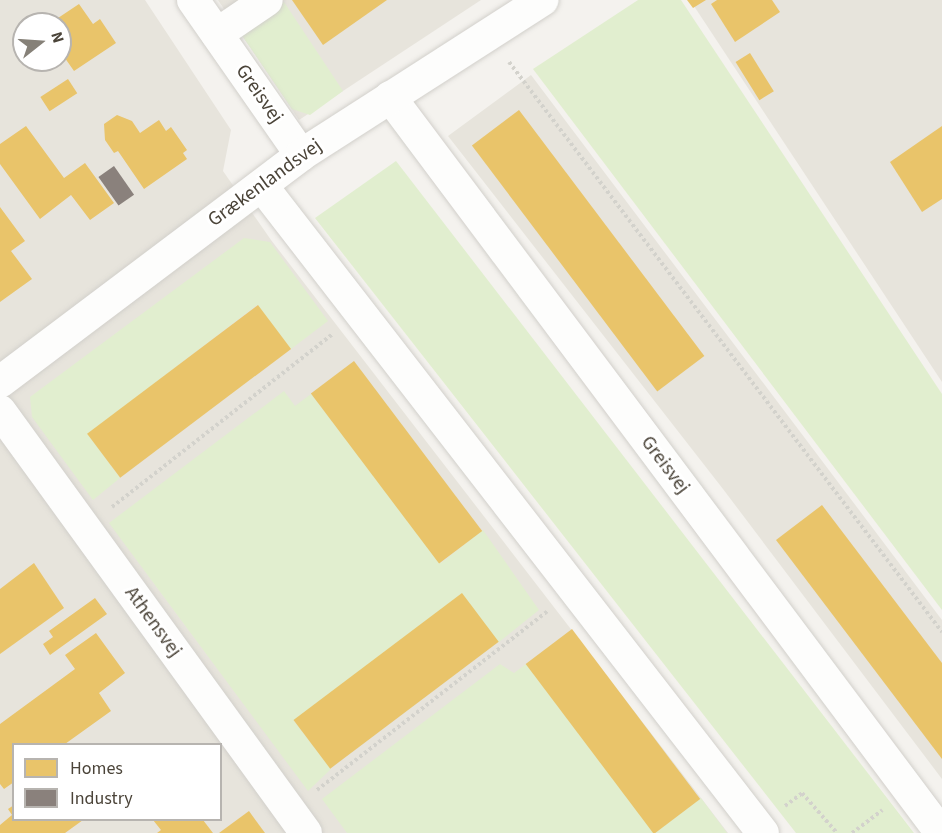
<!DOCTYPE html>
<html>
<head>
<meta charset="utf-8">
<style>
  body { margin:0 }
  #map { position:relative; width:942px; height:833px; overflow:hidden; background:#f4f2ee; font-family:"Source Sans 3",sans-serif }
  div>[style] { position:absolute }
  .residential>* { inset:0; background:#e7e4dc }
  .green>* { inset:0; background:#e1eecf }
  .homes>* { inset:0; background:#e9c46a; transform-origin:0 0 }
  .industry>* { inset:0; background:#8a817c; transform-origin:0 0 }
  .path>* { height:4px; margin-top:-2px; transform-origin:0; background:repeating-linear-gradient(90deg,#d3d2cc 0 3px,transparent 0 6px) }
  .roads { filter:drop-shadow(0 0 2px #d2d0cb) drop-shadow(0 0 2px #d2d0cb) }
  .street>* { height:32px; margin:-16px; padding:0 16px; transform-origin:16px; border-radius:16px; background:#fdfdfc }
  span { translate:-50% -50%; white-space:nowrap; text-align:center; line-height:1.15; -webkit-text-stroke:6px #fff; paint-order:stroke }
  .street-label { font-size:20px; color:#4b4439 }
  .legend { position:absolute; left:12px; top:743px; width:210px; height:78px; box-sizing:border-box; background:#fff; border:2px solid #b7b4b0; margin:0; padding:8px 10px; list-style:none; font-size:18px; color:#4b4439 }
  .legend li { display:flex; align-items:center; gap:12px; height:30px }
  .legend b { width:30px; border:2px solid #b7b4b0 }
  .north { position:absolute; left:12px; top:12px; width:60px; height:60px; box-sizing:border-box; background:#fff; border:2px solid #b7b4b0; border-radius:50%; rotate:73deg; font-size:16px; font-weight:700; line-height:24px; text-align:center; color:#4b4439 }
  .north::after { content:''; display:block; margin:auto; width:21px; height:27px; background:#868178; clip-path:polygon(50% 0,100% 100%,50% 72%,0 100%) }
</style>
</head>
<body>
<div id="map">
  <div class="residential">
    <i style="clip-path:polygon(evenodd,0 0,145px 0,231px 130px,223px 171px,271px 240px,728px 833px,0 833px,0 0,24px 24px,60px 24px,60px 60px,24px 60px,24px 24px,0 0,14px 744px,220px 744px,220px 820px,14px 820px,14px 744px)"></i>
    <i style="clip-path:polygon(218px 0,481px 0,299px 120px)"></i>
    <i style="clip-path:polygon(690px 0,942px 0,942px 382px)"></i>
    <i style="clip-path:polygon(531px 75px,942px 620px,942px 779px,723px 489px,448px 136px)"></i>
  </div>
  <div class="green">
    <i style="clip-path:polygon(638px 0,681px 0,942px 394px,942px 610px,533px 69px)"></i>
    <i style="clip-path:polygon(284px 2px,343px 91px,310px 115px,292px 109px,241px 34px)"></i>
    <i style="clip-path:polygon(396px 161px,914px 833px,796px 833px,315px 218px)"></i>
    <i style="clip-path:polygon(244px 238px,270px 242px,328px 321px,291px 349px,257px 305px,88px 434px,120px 478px,93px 500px,32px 417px,30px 397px)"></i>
    <i style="clip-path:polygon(284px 391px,295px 406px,311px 394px,441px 563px,483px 530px,539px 610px,499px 642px,294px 721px,331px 769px,308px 791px,109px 523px)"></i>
    <i style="clip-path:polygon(500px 664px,514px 673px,526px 664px,654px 833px,347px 833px,322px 799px)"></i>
    <i style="clip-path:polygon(701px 798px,727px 833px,654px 833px)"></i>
  </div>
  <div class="homes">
    <i style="clip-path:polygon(292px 0,387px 0,323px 45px)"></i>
    <i style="clip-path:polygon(687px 0,706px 0,693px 8px)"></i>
    <i style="clip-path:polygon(717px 0,772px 0,780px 12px,735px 42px,711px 4px)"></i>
    <i style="clip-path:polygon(79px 4px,93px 24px,100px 19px,116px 43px,74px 71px,60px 51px,60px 24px,49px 24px)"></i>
    <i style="left:750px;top:53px;width:45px;height:17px;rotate:58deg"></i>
    <i style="left:68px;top:79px;width:17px;height:33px;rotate:57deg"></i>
    <i style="left:519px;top:110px;width:308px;height:59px;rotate:53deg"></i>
    <i style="clip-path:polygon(117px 115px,132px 121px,140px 133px,159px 120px,166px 131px,171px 127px,187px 150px,183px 153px,187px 159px,144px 189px,118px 151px,114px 153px,105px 140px,104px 124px)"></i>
    <i style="clip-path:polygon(26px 126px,64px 178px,85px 163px,114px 203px,90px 220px,71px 195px,40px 219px,0 164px,0 144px)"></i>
    <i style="clip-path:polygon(942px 126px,942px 199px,922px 212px,890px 162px)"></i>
    <i style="clip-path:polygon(0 207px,25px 241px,11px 251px,32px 279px,0 302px)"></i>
    <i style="left:258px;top:305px;width:55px;height:214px;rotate:53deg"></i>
    <i style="left:354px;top:361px;width:213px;height:54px;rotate:53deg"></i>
    <i style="clip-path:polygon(822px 505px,942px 663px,942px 759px,776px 540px)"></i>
    <i style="clip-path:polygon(34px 563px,64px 608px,0 654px,0 589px)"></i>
    <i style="left:462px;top:593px;width:61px;height:211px;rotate:53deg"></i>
    <i style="clip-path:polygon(95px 598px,107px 614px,50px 655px,43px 644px,53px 637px,49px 631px)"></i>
    <i style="left:572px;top:629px;width:213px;height:58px;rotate:53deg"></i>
    <i style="clip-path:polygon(96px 633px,125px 673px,99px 693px,111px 711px,65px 744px,14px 744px,14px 782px,4px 789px,0 784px,0 724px,75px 669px,65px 655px)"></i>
    <i style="clip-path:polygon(14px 805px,14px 820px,83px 820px,65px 833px,0 833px,0 825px,12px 815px,8px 809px)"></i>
    <i style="clip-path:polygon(249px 811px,265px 833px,219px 833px)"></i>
    <i style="clip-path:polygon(153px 820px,203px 820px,213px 833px,157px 833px,161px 830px)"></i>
  </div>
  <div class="industry">
    <i style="left:114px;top:166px;width:35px;height:19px;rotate:55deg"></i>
  </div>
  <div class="path">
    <i style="left:509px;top:62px;width:716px;rotate:52.78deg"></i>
    <i style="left:112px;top:507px;width:281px;rotate:-38.1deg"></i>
    <i style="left:317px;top:790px;width:292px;rotate:-37.8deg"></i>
    <i style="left:785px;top:806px;width:21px;rotate:-37deg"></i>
    <i style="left:802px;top:793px;width:53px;rotate:48.8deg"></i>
    <i style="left:852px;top:833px;width:38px;rotate:-37deg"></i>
  </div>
  <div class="roads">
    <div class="street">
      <i style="left:193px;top:0;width:189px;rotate:55.1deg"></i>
      <i style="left:217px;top:34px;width:60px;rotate:-34.2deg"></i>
      <i style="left:390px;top:97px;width:919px;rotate:53.18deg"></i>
      <i style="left:262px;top:186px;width:818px;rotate:52.25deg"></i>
      <i style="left:0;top:382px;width:377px;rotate:-37deg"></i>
      <i style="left:301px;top:155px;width:287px;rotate:-32.7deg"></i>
      <i style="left:0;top:411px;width:521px;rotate:54.05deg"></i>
    </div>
  </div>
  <div class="street-label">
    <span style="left:259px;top:94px;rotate:55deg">Greisvej</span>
    <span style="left:265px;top:183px;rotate:-36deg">Grækenlandsvej</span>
    <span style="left:665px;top:465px;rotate:53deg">Greisvej</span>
    <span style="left:153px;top:622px;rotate:54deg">Athensvej</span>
  </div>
  <ul class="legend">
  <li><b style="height:16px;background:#e9c46a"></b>Homes</li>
  <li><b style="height:16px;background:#8a817c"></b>Industry</li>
  </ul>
  <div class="north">N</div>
</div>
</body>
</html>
